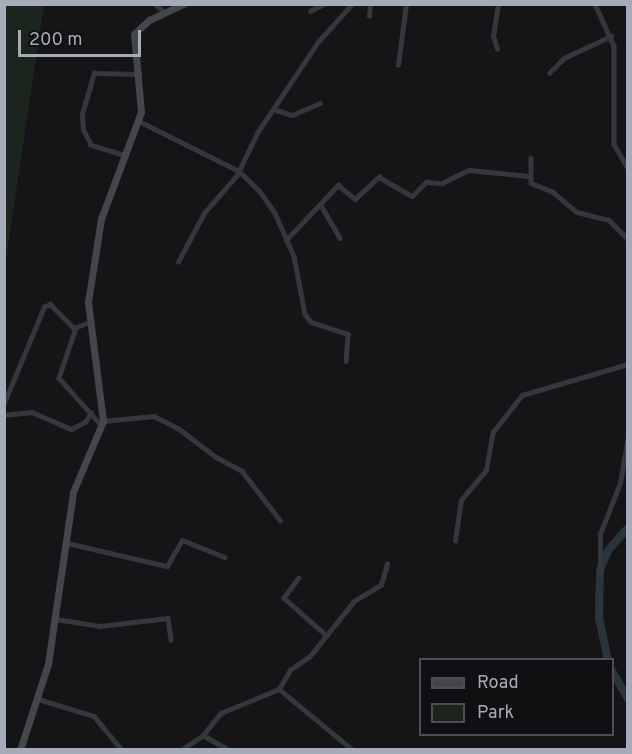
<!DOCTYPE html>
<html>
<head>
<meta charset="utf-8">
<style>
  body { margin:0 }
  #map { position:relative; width:632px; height:754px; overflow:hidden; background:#151517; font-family:Overpass,sans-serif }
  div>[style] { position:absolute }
  .green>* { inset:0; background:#1c251d }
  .river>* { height:8px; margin:-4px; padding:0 4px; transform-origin:4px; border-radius:4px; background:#2a343c }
  .street>* { height:4.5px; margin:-2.25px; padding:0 2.25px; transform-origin:2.25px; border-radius:2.25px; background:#35373c }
  .secondary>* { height:7px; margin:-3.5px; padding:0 3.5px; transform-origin:3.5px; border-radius:3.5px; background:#43464c }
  span { translate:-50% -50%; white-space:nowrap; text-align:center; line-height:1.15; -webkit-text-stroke:4.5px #101012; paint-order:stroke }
  .frame { position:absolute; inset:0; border:6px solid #a5acb8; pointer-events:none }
  .legend { position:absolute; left:419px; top:658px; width:195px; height:78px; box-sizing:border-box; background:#101012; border:2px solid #4c4e54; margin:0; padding:8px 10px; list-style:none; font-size:18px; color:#a5acb8 }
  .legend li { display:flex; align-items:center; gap:12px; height:30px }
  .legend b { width:30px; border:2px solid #4c4e54 }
  .scale { position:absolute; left:18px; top:30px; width:123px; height:27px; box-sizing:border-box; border:3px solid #a5acb8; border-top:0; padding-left:8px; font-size:18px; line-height:21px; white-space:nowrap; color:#a5acb8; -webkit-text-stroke:4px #101012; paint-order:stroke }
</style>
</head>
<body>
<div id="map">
  <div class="green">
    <i style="clip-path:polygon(5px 4px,44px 5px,5px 266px,4px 5px)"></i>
  </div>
  <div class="river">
    <i style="left:608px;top:660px;width:43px;rotate:-102.1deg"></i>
    <i style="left:599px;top:618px;width:48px;rotate:-88.8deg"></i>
    <i style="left:600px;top:570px;width:23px;rotate:-67deg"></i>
    <i style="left:609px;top:549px;width:28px;rotate:-48deg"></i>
    <i style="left:612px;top:671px;width:32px;rotate:60deg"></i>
  </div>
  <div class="street">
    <i style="left:155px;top:4px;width:12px;rotate:42deg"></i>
    <i style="left:595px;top:4px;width:46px;rotate:65.7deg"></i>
    <i style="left:614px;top:46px;width:98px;rotate:90deg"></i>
    <i style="left:614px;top:144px;width:28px;rotate:60deg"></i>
    <i style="left:310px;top:11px;width:16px;rotate:-27deg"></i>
    <i style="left:369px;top:16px;width:12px;rotate:-85deg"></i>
    <i style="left:497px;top:49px;width:14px;rotate:-107deg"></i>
    <i style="left:493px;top:36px;width:32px;rotate:-81deg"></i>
    <i style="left:398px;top:65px;width:62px;rotate:-82.5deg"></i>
    <i style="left:549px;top:73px;width:21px;rotate:-45deg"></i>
    <i style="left:564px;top:58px;width:52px;rotate:-25.1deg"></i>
    <i style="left:276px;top:110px;width:17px;rotate:17deg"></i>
    <i style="left:292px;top:115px;width:30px;rotate:-23deg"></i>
    <i style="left:139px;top:121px;width:112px;rotate:26.6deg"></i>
    <i style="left:239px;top:171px;width:28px;rotate:44deg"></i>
    <i style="left:259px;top:190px;width:28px;rotate:55deg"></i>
    <i style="left:275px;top:213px;width:47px;rotate:66.2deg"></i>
    <i style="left:294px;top:256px;width:59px;rotate:79.3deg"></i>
    <i style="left:305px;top:314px;width:10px;rotate:53deg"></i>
    <i style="left:311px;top:322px;width:39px;rotate:18deg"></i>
    <i style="left:348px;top:334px;width:27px;rotate:94deg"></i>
    <i style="left:126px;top:156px;width:37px;rotate:-163deg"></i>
    <i style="left:91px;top:145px;width:17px;rotate:-118deg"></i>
    <i style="left:83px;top:130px;width:16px;rotate:-94deg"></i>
    <i style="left:82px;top:114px;width:43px;rotate:-73.7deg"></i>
    <i style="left:94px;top:73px;width:45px;rotate:1.3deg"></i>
    <i style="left:531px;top:158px;width:25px;rotate:90deg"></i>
    <i style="left:531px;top:183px;width:24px;rotate:22deg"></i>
    <i style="left:553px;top:192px;width:31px;rotate:40deg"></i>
    <i style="left:577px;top:212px;width:33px;rotate:14deg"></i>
    <i style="left:609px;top:220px;width:27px;rotate:45deg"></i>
    <i style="left:321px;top:205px;width:38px;rotate:60deg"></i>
    <i style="left:286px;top:240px;width:76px;rotate:-46.6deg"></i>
    <i style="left:338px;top:185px;width:22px;rotate:39deg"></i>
    <i style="left:355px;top:199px;width:33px;rotate:-43deg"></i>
    <i style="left:379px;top:177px;width:38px;rotate:30deg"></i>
    <i style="left:412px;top:196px;width:20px;rotate:-45deg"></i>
    <i style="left:426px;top:182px;width:16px;rotate:4deg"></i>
    <i style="left:442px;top:183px;width:30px;rotate:-26deg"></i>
    <i style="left:469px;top:170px;width:60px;rotate:5.7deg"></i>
    <i style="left:178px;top:262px;width:55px;rotate:-62deg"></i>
    <i style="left:204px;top:213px;width:50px;rotate:-49deg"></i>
    <i style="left:237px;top:175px;width:47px;rotate:-64.5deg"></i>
    <i style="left:257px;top:133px;width:110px;rotate:-56.2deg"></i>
    <i style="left:318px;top:42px;width:51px;rotate:-48.2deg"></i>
    <i style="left:76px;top:328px;width:53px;rotate:108.8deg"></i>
    <i style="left:59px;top:378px;width:64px;rotate:48.1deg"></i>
    <i style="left:4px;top:403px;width:104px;rotate:-67.4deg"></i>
    <i style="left:44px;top:307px;width:7px;rotate:-27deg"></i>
    <i style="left:50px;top:304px;width:34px;rotate:45deg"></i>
    <i style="left:74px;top:328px;width:19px;rotate:-21deg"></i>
    <i style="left:4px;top:415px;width:28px;rotate:-6deg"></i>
    <i style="left:32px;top:412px;width:43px;rotate:23.6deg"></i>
    <i style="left:71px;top:429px;width:16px;rotate:-27deg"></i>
    <i style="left:85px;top:422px;width:11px;rotate:-56deg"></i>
    <i style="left:103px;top:421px;width:51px;rotate:-5.6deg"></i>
    <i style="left:154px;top:416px;width:27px;rotate:27deg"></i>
    <i style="left:178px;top:428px;width:48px;rotate:37.3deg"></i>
    <i style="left:216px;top:457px;width:30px;rotate:28deg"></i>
    <i style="left:242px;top:471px;width:62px;rotate:52.2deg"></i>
    <i style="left:455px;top:541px;width:41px;rotate:-81.7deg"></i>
    <i style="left:461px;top:500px;width:39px;rotate:-50deg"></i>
    <i style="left:486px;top:470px;width:39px;rotate:-80deg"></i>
    <i style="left:493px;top:432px;width:47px;rotate:-51.9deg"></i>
    <i style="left:522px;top:395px;width:110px;rotate:-16.3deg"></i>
    <i style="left:67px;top:543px;width:103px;rotate:13deg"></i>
    <i style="left:167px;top:566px;width:30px;rotate:-60deg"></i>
    <i style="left:182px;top:540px;width:46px;rotate:21.6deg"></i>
    <i style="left:600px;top:576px;width:42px;rotate:-90deg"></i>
    <i style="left:600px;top:534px;width:55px;rotate:-68.6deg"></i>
    <i style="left:620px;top:483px;width:48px;rotate:-80.3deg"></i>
    <i style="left:299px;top:578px;width:25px;rotate:127deg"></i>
    <i style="left:284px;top:598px;width:55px;rotate:41.3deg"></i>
    <i style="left:56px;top:619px;width:45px;rotate:9deg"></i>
    <i style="left:100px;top:626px;width:68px;rotate:-6.7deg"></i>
    <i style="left:168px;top:618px;width:22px;rotate:82deg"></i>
    <i style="left:279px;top:689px;width:96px;rotate:39.5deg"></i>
    <i style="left:38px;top:699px;width:59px;rotate:16.9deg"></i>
    <i style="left:94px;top:716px;width:44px;rotate:50.5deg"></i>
    <i style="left:203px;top:735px;width:28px;rotate:-51deg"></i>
    <i style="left:221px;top:713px;width:63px;rotate:-22.5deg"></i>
    <i style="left:279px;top:689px;width:22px;rotate:-60deg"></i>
    <i style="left:290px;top:670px;width:24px;rotate:-35deg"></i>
    <i style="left:310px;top:656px;width:70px;rotate:-51.3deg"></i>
    <i style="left:354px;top:601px;width:31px;rotate:-31deg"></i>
    <i style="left:381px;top:585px;width:22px;rotate:-74deg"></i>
    <i style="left:181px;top:750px;width:27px;rotate:-34deg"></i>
    <i style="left:203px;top:735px;width:30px;rotate:30deg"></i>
  </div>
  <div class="secondary">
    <i style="left:20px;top:750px;width:90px;rotate:-72deg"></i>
    <i style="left:48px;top:664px;width:174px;rotate:-81.7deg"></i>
    <i style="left:73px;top:492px;width:77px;rotate:-67.1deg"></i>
    <i style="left:103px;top:421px;width:120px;rotate:-97.2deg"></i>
    <i style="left:88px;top:302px;width:84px;rotate:-81.1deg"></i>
    <i style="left:101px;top:219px;width:114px;rotate:-69.5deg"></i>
    <i style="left:141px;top:112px;width:78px;rotate:-95.1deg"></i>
    <i style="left:134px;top:34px;width:21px;rotate:-43deg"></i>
    <i style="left:149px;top:20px;width:38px;rotate:-25deg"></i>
  </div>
  <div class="frame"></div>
  <ul class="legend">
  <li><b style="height:8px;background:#43464c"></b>Road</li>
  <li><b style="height:16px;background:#1c251d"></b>Park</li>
  </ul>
  <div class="scale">200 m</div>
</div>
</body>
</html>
